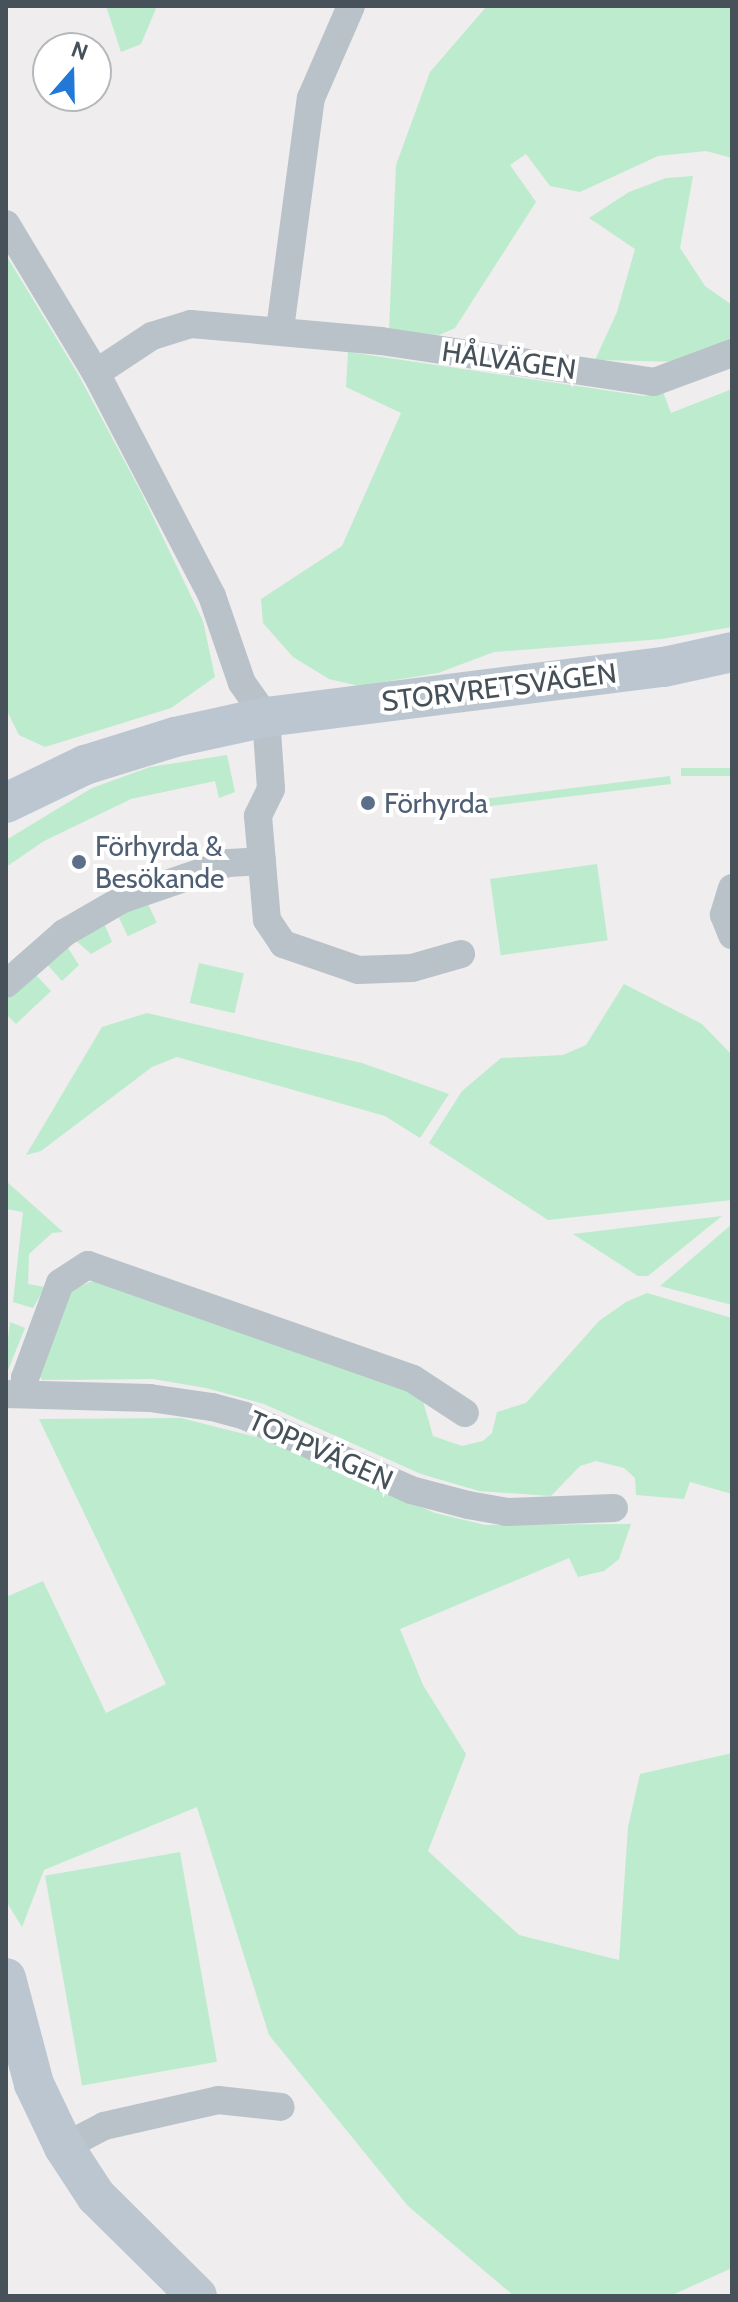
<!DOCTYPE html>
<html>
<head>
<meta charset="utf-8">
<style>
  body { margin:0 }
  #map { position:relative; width:738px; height:2302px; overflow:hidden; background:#efeded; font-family:Cabin,sans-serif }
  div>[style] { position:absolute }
  .green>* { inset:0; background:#bceccd; transform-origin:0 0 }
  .street>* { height:28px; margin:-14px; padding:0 14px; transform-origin:14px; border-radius:14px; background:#b9c2c9 }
  .secondary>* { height:40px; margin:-20px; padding:0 20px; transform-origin:20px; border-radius:20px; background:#bbc6d0 }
  .dots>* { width:22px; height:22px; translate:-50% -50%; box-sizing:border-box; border:4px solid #fff; border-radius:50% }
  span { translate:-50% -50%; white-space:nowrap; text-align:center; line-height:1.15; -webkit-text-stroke:8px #fff; paint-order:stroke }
  .street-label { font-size:28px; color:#465159 }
  .service-label { font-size:28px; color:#4e5e75 }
  .left { translate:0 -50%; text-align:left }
  .frame { position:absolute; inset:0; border:8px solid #465159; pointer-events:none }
  .north { position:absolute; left:32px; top:32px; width:80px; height:80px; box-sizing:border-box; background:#fff; border:2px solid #b5b9bd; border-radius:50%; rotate:20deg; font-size:22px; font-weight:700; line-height:32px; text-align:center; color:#465159 }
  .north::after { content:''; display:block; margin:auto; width:28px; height:36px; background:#2178d6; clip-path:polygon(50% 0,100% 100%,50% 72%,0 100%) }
</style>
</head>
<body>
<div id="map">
  <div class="green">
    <i style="clip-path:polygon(106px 6px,157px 6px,141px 44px,121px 52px)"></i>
    <i style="clip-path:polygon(487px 6px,732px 6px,732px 158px,706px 151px,658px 156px,580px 192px,550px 186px,526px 154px,510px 165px,536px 202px,455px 328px,439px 335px,389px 330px,396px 165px,430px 72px)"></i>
    <i style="clip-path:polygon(693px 176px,680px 248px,705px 286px,732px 305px,732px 340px,686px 362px,595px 360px,617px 312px,635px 249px,589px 218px,629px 192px,666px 178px)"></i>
    <i style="clip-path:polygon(6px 255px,78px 374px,141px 492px,203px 621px,215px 677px,171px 708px,45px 747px,19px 735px,6px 709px)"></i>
    <i style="clip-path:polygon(348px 352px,644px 396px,663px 392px,671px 413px,732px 389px,732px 627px,662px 639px,494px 652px,438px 673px,359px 686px,329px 679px,293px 657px,263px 623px,261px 599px,342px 546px,401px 413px,346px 387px)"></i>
    <i style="clip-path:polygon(227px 755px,235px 792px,219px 798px,215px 781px,131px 799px,44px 841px,6px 867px,6px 840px,92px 788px,150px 767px)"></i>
    <i style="left:732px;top:768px;width:8px;height:51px;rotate:90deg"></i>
    <i style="left:670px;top:776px;width:8px;height:194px;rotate:83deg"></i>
    <i style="left:597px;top:864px;width:77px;height:108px;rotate:82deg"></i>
    <i style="left:147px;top:902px;width:23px;height:32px;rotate:65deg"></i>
    <i style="clip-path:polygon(103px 921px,112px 942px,91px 954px,74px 939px)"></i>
    <i style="clip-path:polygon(66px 945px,79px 965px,62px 981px,45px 962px)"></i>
    <i style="left:199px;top:963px;width:46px;height:41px;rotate:13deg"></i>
    <i style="clip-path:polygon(33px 972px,51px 991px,16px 1024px,6px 1014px,6px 1001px)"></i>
    <i style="clip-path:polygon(624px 984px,702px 1024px,732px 1055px,732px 1200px,548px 1220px,429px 1143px,462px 1091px,501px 1058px,563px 1055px,586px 1045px)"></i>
    <i style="clip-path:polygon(147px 1013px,362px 1063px,449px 1094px,420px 1138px,385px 1116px,177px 1057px,152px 1067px,41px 1151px,26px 1155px,102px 1027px)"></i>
    <i style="clip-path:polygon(6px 1181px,63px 1232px,52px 1233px,29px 1254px,28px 1284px,45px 1287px,33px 1308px,13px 1302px,23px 1212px,6px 1209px)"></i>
    <i style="clip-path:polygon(722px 1216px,648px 1276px,638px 1276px,573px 1234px)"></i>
    <i style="clip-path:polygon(732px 1224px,732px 1305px,660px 1286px)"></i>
    <i style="clip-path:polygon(90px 1282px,107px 1282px,421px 1394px,433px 1436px,462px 1446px,483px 1441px,492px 1433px,497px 1412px,526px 1403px,599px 1321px,626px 1302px,647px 1293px,732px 1318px,732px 1494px,690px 1482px,684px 1499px,636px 1495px,635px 1478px,624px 1468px,596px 1461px,580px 1466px,551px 1496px,479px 1491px,421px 1474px,264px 1404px,206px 1388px,153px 1379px,42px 1380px,37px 1372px,72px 1290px)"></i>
    <i style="clip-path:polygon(10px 1322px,25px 1328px,6px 1375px,6px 1357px)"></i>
    <i style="clip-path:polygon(181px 1418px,260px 1438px,435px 1513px,485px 1525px,631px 1524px,619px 1559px,604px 1571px,578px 1577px,569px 1558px,400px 1629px,423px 1685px,466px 1754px,428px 1851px,519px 1935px,619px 1960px,628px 1827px,640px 1774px,732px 1753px,732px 2268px,670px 2296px,514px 2296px,408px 2206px,269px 2035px,197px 1807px,44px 1870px,22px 1927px,6px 1901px,6px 1597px,43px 1581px,106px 1713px,166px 1684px,39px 1419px)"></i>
    <i style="left:180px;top:1852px;width:213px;height:137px;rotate:80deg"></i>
  </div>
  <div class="street">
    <i style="left:6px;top:224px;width:174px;rotate:58.9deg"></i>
    <i style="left:96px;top:373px;width:251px;rotate:62.5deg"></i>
    <i style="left:212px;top:596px;width:92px;rotate:71deg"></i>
    <i style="left:242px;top:683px;width:42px;rotate:54.8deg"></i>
    <i style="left:266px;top:717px;width:72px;rotate:86deg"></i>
    <i style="left:271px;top:789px;width:30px;rotate:116deg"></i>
    <i style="left:258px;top:816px;width:104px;rotate:85.1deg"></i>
    <i style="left:267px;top:920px;width:29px;rotate:56deg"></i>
    <i style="left:283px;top:944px;width:79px;rotate:19.1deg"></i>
    <i style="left:358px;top:970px;width:54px;rotate:-2.1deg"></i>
    <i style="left:412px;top:968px;width:51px;rotate:-15.9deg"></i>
    <i style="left:280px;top:329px;width:233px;rotate:-82.4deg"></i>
    <i style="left:311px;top:98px;width:100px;rotate:-66.5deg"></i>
    <i style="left:96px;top:373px;width:67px;rotate:-33.5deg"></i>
    <i style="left:152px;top:336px;width:41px;rotate:-17.1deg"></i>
    <i style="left:191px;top:324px;width:191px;rotate:5.1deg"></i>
    <i style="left:381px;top:341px;width:276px;rotate:8.5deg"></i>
    <i style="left:654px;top:382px;width:83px;rotate:-20.4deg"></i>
    <i style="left:732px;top:888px;width:28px;rotate:107deg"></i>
    <i style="left:724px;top:915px;width:22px;rotate:68deg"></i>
    <i style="left:6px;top:984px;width:77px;rotate:-41.3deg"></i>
    <i style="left:64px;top:933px;width:68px;rotate:-30deg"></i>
    <i style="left:123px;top:899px;width:111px;rotate:-18.9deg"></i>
    <i style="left:228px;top:863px;width:34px;rotate:-3deg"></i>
    <i style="left:6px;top:1394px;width:144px;rotate:1.6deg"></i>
    <i style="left:150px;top:1398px;width:63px;rotate:8.3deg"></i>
    <i style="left:212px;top:1407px;width:34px;rotate:15deg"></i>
    <i style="left:245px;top:1416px;width:182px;rotate:24deg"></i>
    <i style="left:411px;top:1490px;width:59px;rotate:14.7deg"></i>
    <i style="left:468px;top:1505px;width:39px;rotate:10deg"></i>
    <i style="left:506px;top:1512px;width:108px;rotate:-2.1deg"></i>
    <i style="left:25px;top:1394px;width:16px;rotate:-90deg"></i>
    <i style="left:25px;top:1378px;width:101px;rotate:-69.8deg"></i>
    <i style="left:60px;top:1283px;width:33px;rotate:-33deg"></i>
    <i style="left:88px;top:1265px;width:344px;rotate:19.3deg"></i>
    <i style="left:413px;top:1379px;width:62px;rotate:33.2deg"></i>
    <i style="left:64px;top:2147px;width:45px;rotate:-27.7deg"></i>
    <i style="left:104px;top:2126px;width:117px;rotate:-12.8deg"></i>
    <i style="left:218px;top:2100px;width:63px;rotate:6.3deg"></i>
  </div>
  <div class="secondary">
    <i style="left:6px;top:803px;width:88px;rotate:-25.7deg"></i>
    <i style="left:85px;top:765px;width:94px;rotate:-17.3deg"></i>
    <i style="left:175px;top:737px;width:93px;rotate:-12.4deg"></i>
    <i style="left:266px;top:717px;width:401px;rotate:-7.2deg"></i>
    <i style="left:664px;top:667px;width:70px;rotate:-12.4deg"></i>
    <i style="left:6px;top:1978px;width:110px;rotate:75.2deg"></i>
    <i style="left:34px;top:2084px;width:70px;rotate:64.5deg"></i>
    <i style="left:64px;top:2147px;width:59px;rotate:56.9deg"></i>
    <i style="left:96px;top:2196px;width:142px;rotate:44.7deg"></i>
  </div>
  <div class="dots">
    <i style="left:368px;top:803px;background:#5c6f8a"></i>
    <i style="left:79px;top:862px;background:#5c6f8a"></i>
  </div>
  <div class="street-label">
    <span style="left:509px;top:360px;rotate:8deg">HÅLVÄGEN</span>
    <span style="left:499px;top:687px;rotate:-7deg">STORVRETSVÄGEN</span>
    <span style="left:321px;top:1450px;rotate:24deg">TOPPVÄGEN</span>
  </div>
  <div class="service-label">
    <span class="left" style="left:384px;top:803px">Förhyrda</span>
    <span class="left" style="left:95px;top:862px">Förhyrda &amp;<br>Besökande</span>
  </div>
  <div class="frame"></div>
  <div class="north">N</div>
</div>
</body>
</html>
